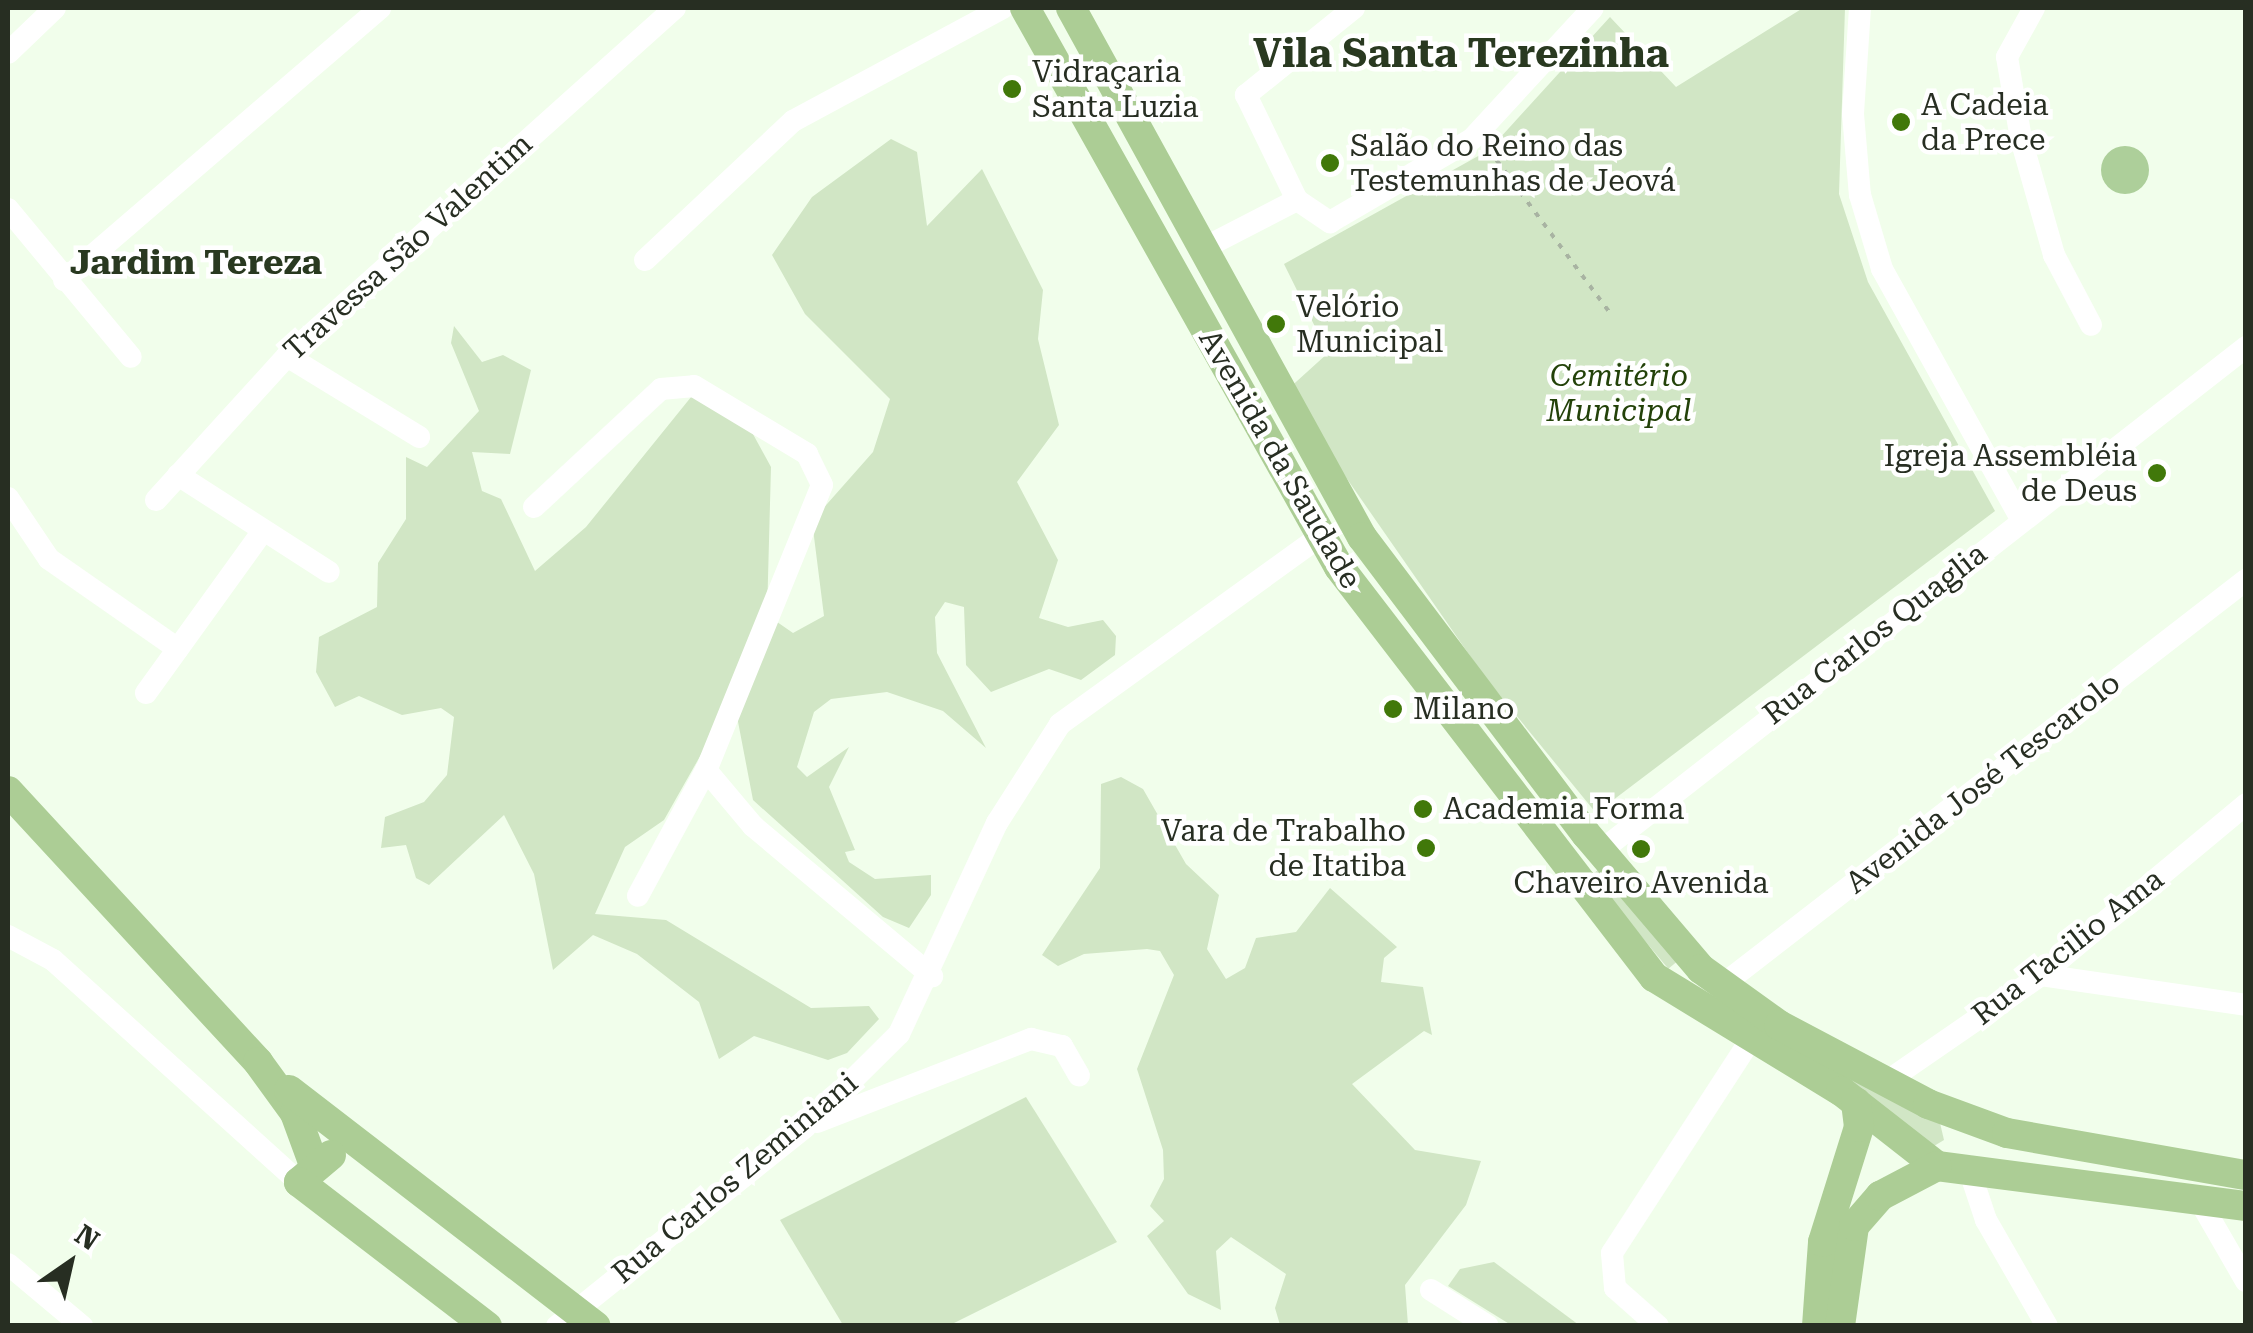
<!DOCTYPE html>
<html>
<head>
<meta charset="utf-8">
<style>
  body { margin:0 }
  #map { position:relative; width:2253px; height:1333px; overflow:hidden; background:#f1feeb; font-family:"Roboto Serif",serif }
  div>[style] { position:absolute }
  .green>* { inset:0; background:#d1e6c5; transform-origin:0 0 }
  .water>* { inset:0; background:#adcf9a }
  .round { border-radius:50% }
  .path>* { height:4px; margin-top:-2px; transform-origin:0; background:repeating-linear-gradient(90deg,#a8b3a2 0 5px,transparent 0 13px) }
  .minor>* { height:22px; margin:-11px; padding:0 11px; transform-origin:11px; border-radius:11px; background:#fff }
  .major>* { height:30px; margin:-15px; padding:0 15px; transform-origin:15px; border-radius:15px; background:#accd95 }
  .dots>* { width:28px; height:28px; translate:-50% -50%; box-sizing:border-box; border:5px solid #fff; border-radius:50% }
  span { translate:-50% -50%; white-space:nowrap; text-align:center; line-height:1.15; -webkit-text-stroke:9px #fff; paint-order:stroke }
  .poi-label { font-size:30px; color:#272e22 }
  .left { translate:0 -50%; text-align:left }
  .right { translate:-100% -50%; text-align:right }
  .street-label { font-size:30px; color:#272e22 }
  .park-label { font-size:30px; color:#234209; font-style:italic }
  .quarter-label { font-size:35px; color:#293920; font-weight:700 }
  .district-label { font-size:40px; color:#293920; font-weight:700 }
  .frame { position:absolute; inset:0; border:10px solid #272e22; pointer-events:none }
  .north { position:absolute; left:20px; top:1213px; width:100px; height:100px; -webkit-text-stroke:8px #fff; paint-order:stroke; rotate:34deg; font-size:28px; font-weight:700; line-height:40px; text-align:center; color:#272e22 }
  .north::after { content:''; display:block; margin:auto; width:35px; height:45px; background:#272e22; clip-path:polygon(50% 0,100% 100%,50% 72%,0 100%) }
</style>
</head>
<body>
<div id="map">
  <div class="green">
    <i style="clip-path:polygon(1803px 8px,1845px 8px,1839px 194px,1868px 282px,1995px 511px,1596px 813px,1484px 676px,1286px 391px,1328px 353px,1284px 264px,1489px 150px,1610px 17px,1676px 87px)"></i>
    <i style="clip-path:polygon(891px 139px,917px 152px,927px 226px,982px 169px,1043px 290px,1038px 339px,1059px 425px,1017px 482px,1058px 560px,1039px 618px,1068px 627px,1103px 620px,1116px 636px,1115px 655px,1081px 680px,1049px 669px,991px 692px,966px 665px,964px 607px,945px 602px,935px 617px,937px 653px,986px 748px,943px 711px,887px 692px,831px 699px,814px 712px,797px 767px,807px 777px,849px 747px,829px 787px,855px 850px,845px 852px,849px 862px,875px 879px,931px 875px,931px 895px,909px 928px,883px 917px,753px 800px,735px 706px,725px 712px,664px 820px,625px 847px,595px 914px,666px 920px,811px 1008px,869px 1006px,879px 1019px,847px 1053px,828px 1060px,754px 1036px,719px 1059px,699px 1002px,637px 954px,593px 935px,553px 970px,534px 874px,504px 815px,429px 885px,416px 878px,406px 845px,381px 848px,385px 817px,424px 802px,447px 775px,454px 717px,441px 708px,402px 715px,359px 696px,335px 707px,316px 672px,319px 637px,377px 607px,378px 563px,406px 519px,406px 457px,427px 467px,479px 411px,451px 343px,454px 326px,482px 362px,503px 355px,531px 370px,510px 454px,472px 452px,482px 491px,501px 499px,535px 571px,586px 527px,704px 381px,742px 414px,771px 467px,767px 615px,793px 633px,824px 616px,812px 521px,873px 452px,890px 399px,805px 314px,772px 255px,812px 197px)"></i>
    <i style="clip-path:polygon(1121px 777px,1143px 789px,1186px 864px,1219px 895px,1207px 949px,1226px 979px,1245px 968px,1256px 938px,1296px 932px,1330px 888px,1397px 947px,1384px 958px,1381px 982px,1423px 987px,1432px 1035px,1424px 1031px,1352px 1084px,1415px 1150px,1481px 1161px,1466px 1205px,1405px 1285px,1408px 1325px,1280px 1325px,1275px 1308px,1286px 1274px,1231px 1237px,1216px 1251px,1221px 1310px,1188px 1294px,1147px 1236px,1164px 1221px,1150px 1206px,1164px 1179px,1163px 1150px,1137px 1069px,1174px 975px,1160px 951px,1147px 949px,1084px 954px,1058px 966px,1042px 955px,1100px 868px,1101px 784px)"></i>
    <i style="left:1599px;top:869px;width:121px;height:11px;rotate:50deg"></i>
    <i style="clip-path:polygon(1687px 974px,1940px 1123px,1944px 1140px,1934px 1146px)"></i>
    <i style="clip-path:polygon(1026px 1097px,1117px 1242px,950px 1325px,843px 1325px,780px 1220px)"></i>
    <i style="clip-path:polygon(1494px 1262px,1579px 1325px,1511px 1325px,1448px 1286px,1460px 1269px)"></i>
  </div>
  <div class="water">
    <i class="round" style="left:2101px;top:146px;width:48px;height:48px"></i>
  </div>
  <div class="path">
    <i style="left:1489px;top:150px;width:204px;rotate:53.4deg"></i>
  </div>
  <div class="minor">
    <i style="left:1354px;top:8px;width:139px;rotate:141.1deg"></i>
    <i style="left:1246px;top:95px;width:117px;rotate:64.1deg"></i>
    <i style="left:1297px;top:200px;width:40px;rotate:34deg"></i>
    <i style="left:1330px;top:222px;width:164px;rotate:-30.3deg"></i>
    <i style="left:1472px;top:139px;width:178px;rotate:-47.3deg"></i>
    <i style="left:1860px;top:8px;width:106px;rotate:93.8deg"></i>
    <i style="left:1853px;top:114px;width:81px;rotate:85.1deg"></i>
    <i style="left:1860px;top:195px;width:77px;rotate:73.4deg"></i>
    <i style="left:1882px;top:269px;width:286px;rotate:60.9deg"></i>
    <i style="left:2034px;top:8px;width:56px;rotate:118.9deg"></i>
    <i style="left:2007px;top:57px;width:83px;rotate:80.3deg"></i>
    <i style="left:2021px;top:139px;width:121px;rotate:74.1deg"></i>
    <i style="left:2054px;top:255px;width:79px;rotate:62.1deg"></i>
    <i style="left:8px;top:53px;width:65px;rotate:-43.8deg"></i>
    <i style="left:8px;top:209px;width:192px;rotate:50.3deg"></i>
    <i style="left:1200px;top:250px;width:109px;rotate:-27.3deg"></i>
    <i style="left:645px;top:260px;width:203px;rotate:-43.2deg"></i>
    <i style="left:793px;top:121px;width:238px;rotate:-28.3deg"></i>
    <i style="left:64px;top:280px;width:417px;rotate:-40.7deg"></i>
    <i style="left:287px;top:356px;width:155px;rotate:31.5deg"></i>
    <i style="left:178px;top:475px;width:179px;rotate:32.7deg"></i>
    <i style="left:8px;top:498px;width:73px;rotate:56.1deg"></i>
    <i style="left:49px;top:559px;width:157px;rotate:34.9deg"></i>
    <i style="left:156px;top:500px;width:195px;rotate:-47.7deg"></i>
    <i style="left:287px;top:356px;width:521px;rotate:-41.89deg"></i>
    <i style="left:534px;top:507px;width:173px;rotate:-42.9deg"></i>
    <i style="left:661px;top:389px;width:33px;rotate:-5deg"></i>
    <i style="left:694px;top:386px;width:132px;rotate:31deg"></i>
    <i style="left:807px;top:454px;width:34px;rotate:64deg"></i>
    <i style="left:822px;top:485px;width:308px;rotate:112.1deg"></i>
    <i style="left:706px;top:770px;width:143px;rotate:118.4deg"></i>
    <i style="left:146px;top:693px;width:198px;rotate:-54.2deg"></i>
    <i style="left:706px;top:770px;width:73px;rotate:50deg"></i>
    <i style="left:753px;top:826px;width:234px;rotate:40deg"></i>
    <i style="left:1602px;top:850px;width:817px;rotate:-37.99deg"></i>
    <i style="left:8px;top:936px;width:51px;rotate:28.1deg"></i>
    <i style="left:53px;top:960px;width:331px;rotate:42.1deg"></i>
    <i style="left:2041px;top:975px;width:207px;rotate:8.3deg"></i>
    <i style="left:1721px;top:986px;width:664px;rotate:-37.72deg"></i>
    <i style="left:1886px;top:1082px;width:188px;rotate:-34.6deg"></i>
    <i style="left:2041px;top:975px;width:267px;rotate:-39.8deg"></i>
    <i style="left:817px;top:1122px;width:230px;rotate:-21.2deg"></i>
    <i style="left:1031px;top:1039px;width:32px;rotate:13deg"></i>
    <i style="left:1062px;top:1046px;width:34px;rotate:60deg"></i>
    <i style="left:1968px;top:1166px;width:57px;rotate:71.6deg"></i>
    <i style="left:1986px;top:1220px;width:122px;rotate:60.1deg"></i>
    <i style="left:2198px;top:1198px;width:96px;rotate:60deg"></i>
    <i style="left:8px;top:1264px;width:97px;rotate:40deg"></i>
    <i style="left:1431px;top:1290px;width:67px;rotate:32.3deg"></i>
    <i style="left:557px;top:1326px;width:318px;rotate:-38.7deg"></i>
    <i style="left:805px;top:1127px;width:132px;rotate:-44.7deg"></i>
    <i style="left:899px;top:1034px;width:233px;rotate:-65.1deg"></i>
    <i style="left:997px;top:823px;width:117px;rotate:-57.5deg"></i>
    <i style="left:1060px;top:724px;width:322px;rotate:-35.8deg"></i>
    <i style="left:1658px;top:1326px;width:57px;rotate:-138.5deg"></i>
    <i style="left:1615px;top:1288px;width:35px;rotate:-95deg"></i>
    <i style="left:1612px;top:1253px;width:252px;rotate:-57deg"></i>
  </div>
  <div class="major">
    <i style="left:1025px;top:8px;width:641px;rotate:60.68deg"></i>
    <i style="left:1339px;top:567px;width:517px;rotate:52.47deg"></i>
    <i style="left:1654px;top:977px;width:219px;rotate:31.4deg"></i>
    <i style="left:1841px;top:1091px;width:122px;rotate:38deg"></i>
    <i style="left:1937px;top:1166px;width:312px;rotate:7.4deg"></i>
    <i style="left:1071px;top:8px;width:604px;rotate:61.19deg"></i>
    <i style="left:1362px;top:537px;width:372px;rotate:53deg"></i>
    <i style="left:1586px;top:834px;width:177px;rotate:49.6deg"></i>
    <i style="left:1701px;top:969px;width:96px;rotate:35.7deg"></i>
    <i style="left:1779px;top:1025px;width:169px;rotate:27.9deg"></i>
    <i style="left:1928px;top:1104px;width:84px;rotate:20.2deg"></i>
    <i style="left:2007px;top:1133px;width:243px;rotate:10deg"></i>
    <i style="left:8px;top:791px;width:369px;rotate:47.3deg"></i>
    <i style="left:258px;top:1062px;width:63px;rotate:54deg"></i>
    <i style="left:295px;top:1113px;width:55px;rotate:69.9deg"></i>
    <i style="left:289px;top:1090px;width:387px;rotate:37.6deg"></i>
    <i style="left:331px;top:1155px;width:42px;rotate:139.8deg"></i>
    <i style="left:299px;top:1182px;width:237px;rotate:37.5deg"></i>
    <i style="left:1817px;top:1326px;width:84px;rotate:-85.9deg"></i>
    <i style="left:1823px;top:1242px;width:121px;rotate:-72.6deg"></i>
    <i style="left:1859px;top:1127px;width:25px;rotate:-97deg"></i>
    <i style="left:1840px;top:1326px;width:101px;rotate:-82deg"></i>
    <i style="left:1854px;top:1226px;width:40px;rotate:-49deg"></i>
    <i style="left:1880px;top:1196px;width:64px;rotate:-27.8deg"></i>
  </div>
  <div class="dots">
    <i style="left:1012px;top:89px;background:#41780a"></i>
    <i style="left:1901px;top:122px;background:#41780a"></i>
    <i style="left:1330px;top:163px;background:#41780a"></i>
    <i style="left:1276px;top:324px;background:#41780a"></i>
    <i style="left:2157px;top:473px;background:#41780a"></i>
    <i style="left:1393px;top:709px;background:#41780a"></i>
    <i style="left:1423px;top:809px;background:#41780a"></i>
    <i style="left:1426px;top:848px;background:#41780a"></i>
    <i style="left:1641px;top:849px;background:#41780a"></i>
  </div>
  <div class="poi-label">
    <span class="left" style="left:1032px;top:89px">Vidraçaria<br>Santa Luzia</span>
    <span class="left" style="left:1921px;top:122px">A Cadeia<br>da Prece</span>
    <span class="left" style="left:1350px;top:163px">Salão do Reino das<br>Testemunhas de Jeová</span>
    <span class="left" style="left:1296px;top:324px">Velório<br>Municipal</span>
    <span class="right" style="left:2137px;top:473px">Igreja Assembléia<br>de Deus</span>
    <span class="left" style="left:1413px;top:709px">Milano</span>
    <span class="left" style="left:1443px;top:809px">Academia Forma</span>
    <span class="right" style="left:1406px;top:848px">Vara de Trabalho<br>de Itatiba</span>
    <span style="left:1641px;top:883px">Chaveiro Avenida</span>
  </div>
  <div class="street-label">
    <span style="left:408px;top:247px;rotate:-42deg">Travessa São Valentim</span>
    <span style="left:1280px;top:459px;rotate:60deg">Avenida da Saudade</span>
    <span style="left:1875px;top:634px;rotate:-38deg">Rua Carlos Quaglia</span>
    <span style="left:1983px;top:783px;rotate:-38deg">Avenida José Tescarolo</span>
    <span style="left:2068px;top:947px;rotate:-38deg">Rua Tacilio Ama</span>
    <span style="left:735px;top:1178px;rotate:-40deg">Rua Carlos Zeminiani</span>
  </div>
  <div class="park-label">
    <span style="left:1619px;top:393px">Cemitério<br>Municipal</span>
  </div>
  <div class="quarter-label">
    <span style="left:196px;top:263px">Jardim Tereza</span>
  </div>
  <div class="district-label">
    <span style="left:1461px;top:54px">Vila Santa Terezinha</span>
  </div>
  <div class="frame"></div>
  <div class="north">N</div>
</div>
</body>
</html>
